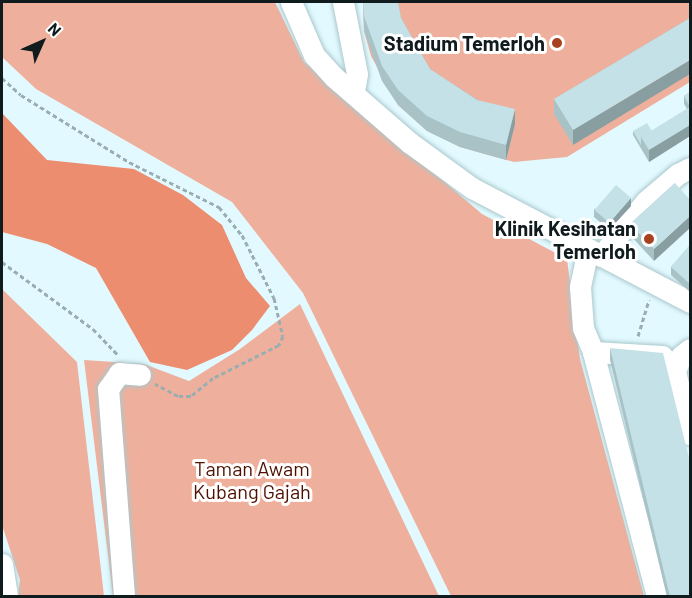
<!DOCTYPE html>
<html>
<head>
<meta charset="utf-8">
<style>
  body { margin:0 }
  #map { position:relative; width:692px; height:598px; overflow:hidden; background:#e2faff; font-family:Barlow,sans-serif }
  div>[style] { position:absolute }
  .green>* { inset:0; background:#eeb09d }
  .water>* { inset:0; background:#ed8d6f }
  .path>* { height:3px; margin-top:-1.5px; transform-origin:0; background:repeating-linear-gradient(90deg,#9aadb1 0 4.5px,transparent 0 7.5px) }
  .roads { filter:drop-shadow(0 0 2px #aac7cc) drop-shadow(0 0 2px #aac7cc) }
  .minor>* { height:21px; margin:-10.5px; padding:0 10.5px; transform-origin:10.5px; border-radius:10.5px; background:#fff }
  .wall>* { inset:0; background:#a8c2c6 }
  .shaded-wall>* { inset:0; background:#889ea1 }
  .building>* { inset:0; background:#c3e1e6; transform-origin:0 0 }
  .dots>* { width:16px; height:16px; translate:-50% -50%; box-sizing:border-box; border:3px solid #fff; border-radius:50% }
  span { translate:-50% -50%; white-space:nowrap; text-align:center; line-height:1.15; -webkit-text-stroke:6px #fff; paint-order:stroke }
  .poi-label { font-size:20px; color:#101b1d; font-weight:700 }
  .right { translate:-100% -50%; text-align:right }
  .park-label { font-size:20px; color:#4d1100 }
  .frame { position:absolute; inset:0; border:3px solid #101b1d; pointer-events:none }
  .north { position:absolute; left:12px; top:12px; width:60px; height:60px; -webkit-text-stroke:4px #fff; paint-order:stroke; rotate:45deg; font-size:16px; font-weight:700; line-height:24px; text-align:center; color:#101b1d }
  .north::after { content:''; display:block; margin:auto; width:21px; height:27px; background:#101b1d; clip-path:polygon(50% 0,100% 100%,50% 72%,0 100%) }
</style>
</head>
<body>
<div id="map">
  <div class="green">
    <i style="clip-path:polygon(2px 2px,275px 2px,304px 62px,482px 214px,567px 259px,580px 359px,644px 596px,451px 596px,303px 293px,232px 202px,36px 89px,2px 57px)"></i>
    <i style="clip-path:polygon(363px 2px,690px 2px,690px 82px,567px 157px,514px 162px,460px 147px,427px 131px,398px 105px,371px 56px,364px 31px)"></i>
    <i style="clip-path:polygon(2px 289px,77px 362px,104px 596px,18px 596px,20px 580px,2px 525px)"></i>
    <i style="clip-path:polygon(300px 304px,439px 596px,113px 596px,84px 360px,144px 364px,189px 381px,240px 349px)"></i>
  </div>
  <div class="water">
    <i style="clip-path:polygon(2px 113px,47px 160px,134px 169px,183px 195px,222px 225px,246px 278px,270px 306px,252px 330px,232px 350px,187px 370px,150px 362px,96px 268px,47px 244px,2px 232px)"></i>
  </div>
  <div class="path">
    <i style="left:2px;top:78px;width:25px;rotate:42deg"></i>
    <i style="left:21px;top:95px;width:127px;rotate:31.8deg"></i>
    <i style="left:129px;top:162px;width:101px;rotate:26.6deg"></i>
    <i style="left:219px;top:207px;width:36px;rotate:51deg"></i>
    <i style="left:242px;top:235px;width:71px;rotate:63.1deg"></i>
    <i style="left:274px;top:298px;width:39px;rotate:77deg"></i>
    <i style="left:283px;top:336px;width:10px;rotate:114deg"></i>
    <i style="left:279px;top:345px;width:74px;rotate:153.4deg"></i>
    <i style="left:213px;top:378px;width:28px;rotate:141deg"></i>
    <i style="left:191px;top:396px;width:13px;rotate:180deg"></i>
    <i style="left:178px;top:396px;width:26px;rotate:-152deg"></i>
    <i style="left:2px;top:262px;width:113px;rotate:36.4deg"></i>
    <i style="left:93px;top:329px;width:37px;rotate:46deg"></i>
    <i style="left:638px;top:336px;width:38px;rotate:-73deg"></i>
  </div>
  <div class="roads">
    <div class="minor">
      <i style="left:291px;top:2px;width:58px;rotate:66.5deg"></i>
      <i style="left:314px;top:55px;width:30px;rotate:48deg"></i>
      <i style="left:334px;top:77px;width:101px;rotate:41deg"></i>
      <i style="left:410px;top:143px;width:77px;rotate:36deg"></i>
      <i style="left:472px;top:188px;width:246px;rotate:27.6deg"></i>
      <i style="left:343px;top:2px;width:73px;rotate:79deg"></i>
      <i style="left:357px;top:74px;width:17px;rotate:100deg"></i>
      <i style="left:588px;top:249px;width:39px;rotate:102deg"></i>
      <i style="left:580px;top:287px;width:41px;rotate:85.8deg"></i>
      <i style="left:583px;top:328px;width:26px;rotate:67deg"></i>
      <i style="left:601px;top:256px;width:71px;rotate:-50.7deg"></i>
      <i style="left:646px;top:201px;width:42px;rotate:-40.2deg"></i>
      <i style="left:678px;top:174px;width:13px;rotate:-27deg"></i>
      <i style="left:675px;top:371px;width:16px;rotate:-68deg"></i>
      <i style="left:681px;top:356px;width:11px;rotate:-38deg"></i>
      <i style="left:2px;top:564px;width:32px;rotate:81deg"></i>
      <i style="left:124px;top:596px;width:208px;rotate:-94.4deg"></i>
      <i style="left:108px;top:389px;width:19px;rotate:-55deg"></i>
      <i style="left:119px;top:373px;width:21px;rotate:5deg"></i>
      <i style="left:657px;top:596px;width:252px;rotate:-104.7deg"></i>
      <i style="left:593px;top:352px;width:69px;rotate:3.3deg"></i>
      <i style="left:662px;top:356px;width:20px;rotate:49deg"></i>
      <i style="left:675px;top:371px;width:65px;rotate:76.6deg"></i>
    </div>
  </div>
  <div class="wall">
    <i style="clip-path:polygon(363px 2px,398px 2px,401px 18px,430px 69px,515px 124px,506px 160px,460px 147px,427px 131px,398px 105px,382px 81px,364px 31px)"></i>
    <i style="clip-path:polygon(690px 18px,573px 145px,554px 114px,554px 99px)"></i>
    <i style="clip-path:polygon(690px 92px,690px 136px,649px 162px,633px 135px,633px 131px,652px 131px,687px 109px,684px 104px,684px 96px)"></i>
    <i style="clip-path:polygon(675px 183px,654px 261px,630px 235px,630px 224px)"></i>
    <i style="clip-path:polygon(631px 206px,609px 230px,594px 217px,594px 209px)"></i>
    <i style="clip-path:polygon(690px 245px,690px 292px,671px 275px,671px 267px)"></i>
    <i style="clip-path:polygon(610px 348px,690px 597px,667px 597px,610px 360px)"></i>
  </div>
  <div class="shaded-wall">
    <i style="clip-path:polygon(690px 60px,690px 74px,573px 145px,573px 130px)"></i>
    <i style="clip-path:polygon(515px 109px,515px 124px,506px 160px,506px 145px)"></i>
    <i style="clip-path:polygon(690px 125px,690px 136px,649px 162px,649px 150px)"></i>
    <i style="clip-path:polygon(631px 198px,631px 206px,609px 230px,609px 222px)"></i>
    <i style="clip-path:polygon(690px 216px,690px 228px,654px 261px,654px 249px)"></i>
  </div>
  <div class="building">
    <i style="clip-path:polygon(363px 2px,398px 2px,401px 18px,430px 69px,477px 100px,515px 109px,506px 145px,460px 132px,427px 116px,398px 90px,382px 66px,364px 16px)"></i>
    <i style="clip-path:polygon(690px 18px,690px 60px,573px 130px,554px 99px)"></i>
    <i style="clip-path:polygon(690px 92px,690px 107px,684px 96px)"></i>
    <i style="clip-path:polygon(690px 107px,690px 125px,649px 150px,641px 137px)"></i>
    <i style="clip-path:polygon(647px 123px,652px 131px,641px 137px,641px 145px,633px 131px)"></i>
    <i style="clip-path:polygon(675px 183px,690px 200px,690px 216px,654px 249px,630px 224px)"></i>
    <i style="left:616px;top:185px;width:20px;height:33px;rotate:41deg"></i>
    <i style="clip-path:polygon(690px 245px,690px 284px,671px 267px)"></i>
    <i style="clip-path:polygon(610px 348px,663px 353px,690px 462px,690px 597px,670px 597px)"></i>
  </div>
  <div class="dots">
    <i style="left:557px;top:43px;background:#a8411f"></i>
    <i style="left:649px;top:239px;background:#a8411f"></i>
  </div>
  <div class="poi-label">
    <span class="right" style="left:545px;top:43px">Stadium Temerloh</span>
    <span class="right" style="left:636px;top:240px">Klinik Kesihatan<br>Temerloh</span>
  </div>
  <div class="park-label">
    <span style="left:252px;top:480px">Taman Awam<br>Kubang Gajah</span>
  </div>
  <div class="frame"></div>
  <div class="north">N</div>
</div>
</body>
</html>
